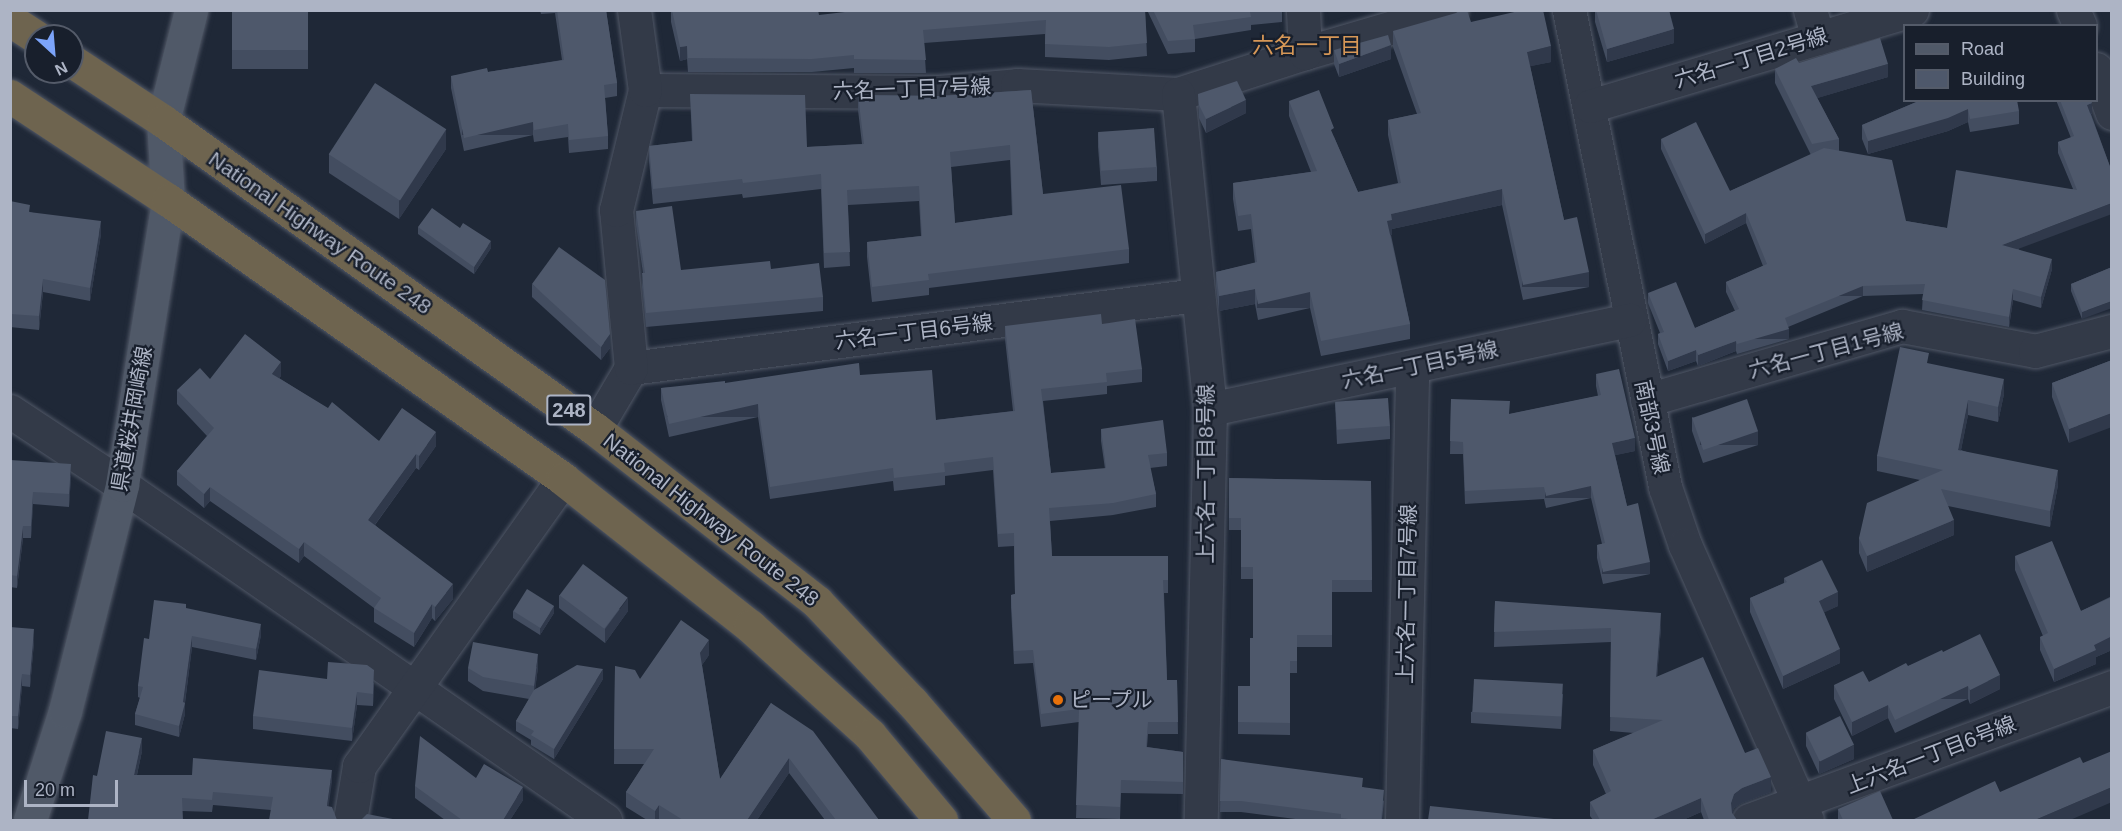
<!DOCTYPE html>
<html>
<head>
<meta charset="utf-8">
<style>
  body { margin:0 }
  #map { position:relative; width:2122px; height:831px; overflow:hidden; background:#1f2837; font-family:Helvetica,"Noto Sans JP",sans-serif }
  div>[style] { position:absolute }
  .roads { filter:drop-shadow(0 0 2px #505766) drop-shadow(0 0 2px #505766) }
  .minor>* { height:33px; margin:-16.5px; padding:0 16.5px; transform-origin:16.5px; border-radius:16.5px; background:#333a48 }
  .major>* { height:33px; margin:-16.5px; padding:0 16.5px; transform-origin:16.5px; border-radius:16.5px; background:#505968 }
  .highway>* { height:33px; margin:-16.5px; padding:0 16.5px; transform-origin:16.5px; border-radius:16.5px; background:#6e644f }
  .wall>* { inset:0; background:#434d60; transform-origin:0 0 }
  .shaded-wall>* { inset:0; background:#30394b; transform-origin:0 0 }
  .building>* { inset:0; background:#4e586b; transform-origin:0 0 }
  .dots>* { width:16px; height:16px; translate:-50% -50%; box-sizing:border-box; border:3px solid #181f2c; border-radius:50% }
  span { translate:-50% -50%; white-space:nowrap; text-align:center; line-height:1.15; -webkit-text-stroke:4.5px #181f2c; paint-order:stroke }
  .shield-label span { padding:2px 4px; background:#181f2c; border:2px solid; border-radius:4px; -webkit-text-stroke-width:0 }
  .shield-label { font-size:20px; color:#adb4c5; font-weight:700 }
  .street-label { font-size:21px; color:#adb4c5 }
  .poi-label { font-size:21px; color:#adb4c5 }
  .left { translate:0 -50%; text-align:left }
  .neighbourhood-label { font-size:22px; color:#d69757 }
  .frame { position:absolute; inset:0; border:12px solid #adb4c5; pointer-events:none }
  .legend { position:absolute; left:1903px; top:24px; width:195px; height:78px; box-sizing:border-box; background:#181f2c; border:2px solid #545b69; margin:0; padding:8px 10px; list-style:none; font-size:18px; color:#adb4c5 }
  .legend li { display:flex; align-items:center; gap:12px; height:30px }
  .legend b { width:30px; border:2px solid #545b69 }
  .north { position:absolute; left:24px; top:24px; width:60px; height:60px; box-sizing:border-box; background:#181f2c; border:2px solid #545b69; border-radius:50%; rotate:154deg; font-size:16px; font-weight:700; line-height:24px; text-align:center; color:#adb4c5 }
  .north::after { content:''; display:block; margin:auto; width:21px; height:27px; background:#7ca4fa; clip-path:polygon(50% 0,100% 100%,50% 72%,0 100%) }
  .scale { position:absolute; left:24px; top:780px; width:94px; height:27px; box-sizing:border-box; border:3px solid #adb4c5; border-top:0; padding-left:8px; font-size:18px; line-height:21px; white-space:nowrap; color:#adb4c5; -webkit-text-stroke:4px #181f2c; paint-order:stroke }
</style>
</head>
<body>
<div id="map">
  <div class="roads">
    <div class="minor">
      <i style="left:1569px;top:10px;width:487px;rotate:78.6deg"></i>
      <i style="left:1665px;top:487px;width:61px;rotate:71deg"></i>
      <i style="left:1685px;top:545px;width:301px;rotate:66.1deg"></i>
      <i style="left:1810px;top:10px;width:29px;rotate:74deg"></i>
      <i style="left:2073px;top:10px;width:17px;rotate:66deg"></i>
      <i style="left:1305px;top:53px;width:152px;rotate:-16.4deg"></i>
      <i style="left:2096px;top:69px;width:47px;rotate:70deg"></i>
      <i style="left:645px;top:90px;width:294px;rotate:0.4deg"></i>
      <i style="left:939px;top:92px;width:78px;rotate:-5.1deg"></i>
      <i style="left:1017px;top:85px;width:161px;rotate:3.2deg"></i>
      <i style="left:1178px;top:94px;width:133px;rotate:-17.9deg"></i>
      <i style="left:1305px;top:53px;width:43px;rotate:-92.7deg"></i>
      <i style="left:1178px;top:94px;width:317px;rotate:84.2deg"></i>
      <i style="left:1210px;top:409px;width:411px;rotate:91.3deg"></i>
      <i style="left:1590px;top:106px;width:336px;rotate:-16.6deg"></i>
      <i style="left:631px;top:368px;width:571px;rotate:-7.35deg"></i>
      <i style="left:1647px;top:400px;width:266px;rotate:-16.2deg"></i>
      <i style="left:1902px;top:326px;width:135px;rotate:10.6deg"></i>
      <i style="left:2035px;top:351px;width:80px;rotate:-14.6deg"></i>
      <i style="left:1210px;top:409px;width:429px;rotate:-12deg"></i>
      <i style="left:10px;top:411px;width:134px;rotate:33.5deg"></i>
      <i style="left:122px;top:485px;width:588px;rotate:34.74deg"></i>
      <i style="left:595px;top:429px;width:71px;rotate:-59.5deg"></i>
      <i style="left:631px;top:368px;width:159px;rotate:-95.4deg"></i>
      <i style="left:616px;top:210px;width:123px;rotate:-76.4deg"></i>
      <i style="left:645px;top:90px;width:81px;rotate:-97.8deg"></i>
      <i style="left:350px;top:820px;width:55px;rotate:-80.5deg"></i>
      <i style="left:359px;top:766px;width:352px;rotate:-54.6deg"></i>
      <i style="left:1402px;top:820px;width:453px;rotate:-88.7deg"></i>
      <i style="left:1749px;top:820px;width:387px;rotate:-20.1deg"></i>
    </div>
    <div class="major">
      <i style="left:30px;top:820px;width:114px;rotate:-72.2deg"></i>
      <i style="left:65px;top:711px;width:233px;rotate:-75.8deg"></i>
      <i style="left:122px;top:485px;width:289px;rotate:-80.8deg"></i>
      <i style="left:168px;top:200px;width:79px;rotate:-93.6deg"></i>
      <i style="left:163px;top:121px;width:114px;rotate:-75.8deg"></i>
    </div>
    <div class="highway">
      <i style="left:10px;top:20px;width:31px;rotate:33deg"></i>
      <i style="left:72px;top:61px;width:109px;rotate:33.4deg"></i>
      <i style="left:163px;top:121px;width:531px;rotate:35.49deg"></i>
      <i style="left:595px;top:429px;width:281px;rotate:37.9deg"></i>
      <i style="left:817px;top:602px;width:138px;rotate:46.5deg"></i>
      <i style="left:912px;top:702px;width:156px;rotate:49.2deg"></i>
      <i style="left:10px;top:96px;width:189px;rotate:33.4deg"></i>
      <i style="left:168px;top:200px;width:484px;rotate:35.2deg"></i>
      <i style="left:563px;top:479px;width:238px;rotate:38.2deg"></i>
      <i style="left:750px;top:626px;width:162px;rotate:42.2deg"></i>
      <i style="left:870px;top:735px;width:111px;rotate:50.1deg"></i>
    </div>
  </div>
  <div class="wall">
    <i style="left:232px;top:10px;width:76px;height:59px"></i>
    <i style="clip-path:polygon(540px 10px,606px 10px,617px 83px,617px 96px,605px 98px,608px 136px,608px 149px,569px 153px,568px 137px,534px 142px,533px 135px,464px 151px,451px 88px,451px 76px,488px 72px,562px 60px,555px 13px,541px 14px)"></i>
    <i style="clip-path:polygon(671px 10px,819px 15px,1145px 10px,1147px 56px,1109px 60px,1045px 57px,1045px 34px,924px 43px,926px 73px,854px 73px,854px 68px,812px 72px,688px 72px,687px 59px,680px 61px,671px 22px)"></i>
    <i style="clip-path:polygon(1147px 10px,1282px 10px,1282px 22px,1251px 25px,1251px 30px,1195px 39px,1195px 52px,1168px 54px)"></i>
    <i style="clip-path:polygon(1595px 10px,1669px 10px,1674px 43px,1607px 62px,1595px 22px)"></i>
    <i style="clip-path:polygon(1471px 22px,1551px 62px,1530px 66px,1564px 220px,1589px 287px,1523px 300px,1502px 205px,1392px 229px,1392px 235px,1391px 235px,1410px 324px,1410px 339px,1321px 356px,1310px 308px,1258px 320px,1255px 304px,1219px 311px,1216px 287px,1216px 272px,1255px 263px,1251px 229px,1238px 231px,1233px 199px,1233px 183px,1311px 172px,1289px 116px,1289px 101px,1334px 137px,1358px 192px,1398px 183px,1388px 135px,1388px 120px,1417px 114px,1393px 47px,1393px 31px)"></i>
    <i style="clip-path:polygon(1334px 50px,1391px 59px,1339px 77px,1334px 64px)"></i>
    <i style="clip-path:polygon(1799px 63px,1888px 77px,1817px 98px,1839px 139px,1839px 151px,1906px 221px,1947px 228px,2073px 189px,2058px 153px,2058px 142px,2071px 138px,2056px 100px,2091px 100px,2092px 113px,2091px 114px,2112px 172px,2018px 249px,2052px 269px,2041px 308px,2013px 300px,2009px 327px,1922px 310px,1923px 294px,1863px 296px,1788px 327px,1789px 339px,1737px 354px,1736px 351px,1698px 366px,1696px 361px,1668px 371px,1658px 344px,1658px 334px,1660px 333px,1648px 303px,1648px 293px,1695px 328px,1735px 311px,1726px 292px,1726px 282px,1763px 266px,1746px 223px,1705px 244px,1661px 149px,1661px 139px,1730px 191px,1811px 155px,1775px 83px,1775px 69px)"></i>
    <i style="clip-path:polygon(evenodd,1031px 90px,1043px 194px,1129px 249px,1129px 263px,929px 288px,929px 295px,872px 302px,867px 257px,867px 242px,921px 236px,919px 201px,848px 205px,850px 266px,824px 268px,821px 189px,743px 198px,742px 194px,653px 204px,649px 161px,649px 146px,692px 141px,690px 94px,807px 147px,862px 144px,858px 110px,858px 95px,939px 96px,1031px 90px,1010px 160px,1012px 215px,955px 223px,951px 167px,1010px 160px)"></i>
    <i style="clip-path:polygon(1198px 94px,1246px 113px,1206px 133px,1199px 118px)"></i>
    <i style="clip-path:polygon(1921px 100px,2019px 111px,2019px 124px,1970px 132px,1968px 122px,1948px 131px,1868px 154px,1862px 139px,1862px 125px)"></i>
    <i style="clip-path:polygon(1098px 133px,1157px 167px,1157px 181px,1101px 185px,1098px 147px)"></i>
    <i style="clip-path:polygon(446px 149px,399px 219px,329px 173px,329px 154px)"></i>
    <i style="clip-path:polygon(10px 201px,30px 212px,101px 234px,90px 301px,43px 292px,39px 330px,10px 327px)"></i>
    <i style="clip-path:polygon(636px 211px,681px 270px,771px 269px,823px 297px,823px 311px,646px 327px,642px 287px,643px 273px,636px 225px)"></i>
    <i style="clip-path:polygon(418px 227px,460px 228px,491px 248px,474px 274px,418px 234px)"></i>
    <i style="clip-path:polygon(2112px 267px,2082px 319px,2071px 291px,2071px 284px)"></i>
    <i style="clip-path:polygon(532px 284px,610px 348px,601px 360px,532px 297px)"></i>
    <i style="clip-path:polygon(1102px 324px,1142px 369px,1142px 382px,1107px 386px,1107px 394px,1043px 401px,1051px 473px,1105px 469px,1101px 441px,1101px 429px,1167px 453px,1167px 466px,1150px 468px,1156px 494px,1156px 507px,1113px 515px,1050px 521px,1052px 556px,1168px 556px,1168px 593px,1164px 593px,1167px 680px,1177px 680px,1178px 734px,1148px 734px,1147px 747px,1183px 752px,1183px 794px,1121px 793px,1120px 819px,1076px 818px,1079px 722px,1041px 727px,1033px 663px,1014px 664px,1011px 607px,1011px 595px,1015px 594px,1014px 546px,998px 547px,993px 470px,945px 476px,945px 485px,894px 491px,893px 481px,770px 499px,758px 417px,669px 437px,661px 400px,661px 388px,860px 375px,936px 420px,1013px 411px,1005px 339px,1005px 326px)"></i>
    <i style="clip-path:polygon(2112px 360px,2069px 443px,2052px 397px,2052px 383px)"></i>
    <i style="clip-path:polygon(1929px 364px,2004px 394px,1998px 422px,1968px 415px,1961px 450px,2058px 485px,2050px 527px,1948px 506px,1954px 535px,1867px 572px,1859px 553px,1859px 538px,1920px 480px,1877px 471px,1877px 456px)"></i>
    <i style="clip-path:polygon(1596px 374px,1635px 451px,1615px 455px,1627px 506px,1650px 574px,1603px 584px,1597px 558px,1597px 545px,1602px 544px,1591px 498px,1546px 508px,1544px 499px,1465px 504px,1463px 454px,1450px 454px,1451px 399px,1510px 414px,1598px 396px,1596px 386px)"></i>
    <i style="clip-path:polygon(281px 376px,279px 378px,379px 441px,436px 446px,419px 470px,416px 468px,375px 525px,453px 599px,435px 621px,432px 618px,414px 647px,374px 622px,374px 608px,304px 556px,299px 563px,210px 501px,204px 508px,177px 485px,177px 471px,207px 436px,177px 404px,177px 390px,210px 379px)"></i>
    <i style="clip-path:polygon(1335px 403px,1390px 426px,1390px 439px,1337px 444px)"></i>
    <i style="clip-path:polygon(1692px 417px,1758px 445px,1703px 463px,1692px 431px)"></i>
    <i style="clip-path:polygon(10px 460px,71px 476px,69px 507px,33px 504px,31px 538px,23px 538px,17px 588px,10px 587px)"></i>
    <i style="clip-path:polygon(1229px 478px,1371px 481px,1372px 592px,1332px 592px,1332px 647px,1297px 647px,1297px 673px,1290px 673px,1290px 735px,1238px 734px,1238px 686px,1250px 686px,1253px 638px,1253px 579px,1241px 579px,1241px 530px,1229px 530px)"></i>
    <i style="clip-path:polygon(2015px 556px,2081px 611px,2112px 596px,2112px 650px,2096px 657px,2096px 664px,2054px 682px,2040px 650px,2040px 637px,2043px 636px,2015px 570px)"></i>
    <i style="clip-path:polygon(1784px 578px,1838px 606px,1824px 612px,1840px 663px,1783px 689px,1750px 612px,1750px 598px,1784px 583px)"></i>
    <i style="clip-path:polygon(559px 595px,628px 611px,605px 643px,559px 608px)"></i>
    <i style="clip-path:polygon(1495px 601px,1661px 627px,1657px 677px,1745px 753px,1771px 792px,1742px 803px,1734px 808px,1732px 813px,1737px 820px,1739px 820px,1704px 820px,1701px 812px,1683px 820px,1593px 820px,1590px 816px,1590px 802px,1606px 794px,1593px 765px,1593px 750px,1634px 733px,1610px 731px,1611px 642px,1494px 647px)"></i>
    <i style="clip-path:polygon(186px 609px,261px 635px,256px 660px,192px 647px,185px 703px,185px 714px,179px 737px,135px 725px,135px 714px,140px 698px,138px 697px,138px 686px,149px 639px)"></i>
    <i style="clip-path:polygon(513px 611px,554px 613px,540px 635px,513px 618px)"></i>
    <i style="clip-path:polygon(10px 627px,34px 642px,30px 687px,22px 686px,18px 729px,10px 728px)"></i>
    <i style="clip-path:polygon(1943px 652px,2000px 689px,1970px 704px,1968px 699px,1895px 733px,1888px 718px,1852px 736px,1834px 699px,1834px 685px,1869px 682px)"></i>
    <i style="clip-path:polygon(709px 655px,702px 665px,720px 779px,771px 703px,879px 820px,825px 820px,789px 773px,757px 820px,647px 820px,626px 807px,626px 792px,644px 764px,614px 764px,615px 666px,640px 679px)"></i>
    <i style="clip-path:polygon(538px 667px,535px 689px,603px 679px,554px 759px,531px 745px,531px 740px,516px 731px,516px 721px,529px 699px,483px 691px,468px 681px,468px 668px)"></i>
    <i style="clip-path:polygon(327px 679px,374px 683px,373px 706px,357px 705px,352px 741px,253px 729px,253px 716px)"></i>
    <i style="clip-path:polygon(1563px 694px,1561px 729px,1471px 723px,1471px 712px)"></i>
    <i style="clip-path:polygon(1806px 733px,1854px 759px,1819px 774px,1806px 746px)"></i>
    <i style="clip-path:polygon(142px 751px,137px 775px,332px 782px,271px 810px,213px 805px,212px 812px,182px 811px,97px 776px)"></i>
    <i style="clip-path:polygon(1221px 759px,1363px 787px,1384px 801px,1382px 820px,1303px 820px,1241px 812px,1220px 812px)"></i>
    <i style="clip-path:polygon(476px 778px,523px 800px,510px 820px,445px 820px,415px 798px,415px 786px)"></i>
    <i style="clip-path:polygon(1838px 809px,1893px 820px,1838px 820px)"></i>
  </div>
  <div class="shaded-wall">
    <i style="clip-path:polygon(1674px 29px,1674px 43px,1607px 62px,1607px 49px)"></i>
    <i style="clip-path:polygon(1391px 45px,1391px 59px,1339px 77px,1339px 64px)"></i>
    <i style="clip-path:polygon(687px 46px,687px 59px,680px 61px,680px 47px)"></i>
    <i style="clip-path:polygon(1551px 46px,1551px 62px,1527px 67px,1527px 52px)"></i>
    <i style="clip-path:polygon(1888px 64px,1888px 77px,1811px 100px,1811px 86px)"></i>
    <i style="clip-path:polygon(1246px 100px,1246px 113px,1206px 133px,1206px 119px)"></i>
    <i style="clip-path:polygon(2092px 103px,2092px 113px,2087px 115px,2087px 105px)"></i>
    <i style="clip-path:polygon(1968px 109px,1968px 122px,1948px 131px,1868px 154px,1868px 141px)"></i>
    <i style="left:533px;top:122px;width:13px;height:71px;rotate:90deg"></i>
    <i style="clip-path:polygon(446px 129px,446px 149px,399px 219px,399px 200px)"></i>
    <i style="clip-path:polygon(1502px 189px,1502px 205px,1392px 229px,1392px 235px,1387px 236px,1387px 221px,1391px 214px)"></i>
    <i style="clip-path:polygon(2112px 203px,2112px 214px,2002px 255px,2002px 245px)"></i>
    <i style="clip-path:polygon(1746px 213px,1746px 223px,1705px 244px,1705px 234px)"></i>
    <i style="clip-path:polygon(101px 221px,101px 234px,90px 301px,90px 288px)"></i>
    <i style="clip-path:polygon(491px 241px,491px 248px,474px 274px,474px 267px)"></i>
    <i style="clip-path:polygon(2052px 259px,2052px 269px,2041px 308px,2041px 297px)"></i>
    <i style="left:1589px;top:272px;width:15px;height:67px;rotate:90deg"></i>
    <i style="clip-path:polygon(43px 279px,43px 292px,39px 330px,39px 316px)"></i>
    <i style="left:1863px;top:286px;width:10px;height:84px;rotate:90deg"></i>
    <i style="clip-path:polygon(1255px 289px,1255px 304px,1219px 311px,1219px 296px)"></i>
    <i style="clip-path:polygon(2013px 289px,2013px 300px,2009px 327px,2009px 317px)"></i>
    <i style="left:1310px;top:292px;width:16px;height:53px;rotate:90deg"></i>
    <i style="clip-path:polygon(2112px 301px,2112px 308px,2082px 319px,2082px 312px)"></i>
    <i style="left:1789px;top:329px;width:10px;height:54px;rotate:90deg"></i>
    <i style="clip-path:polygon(610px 334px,610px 348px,601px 360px,601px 347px)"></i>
    <i style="clip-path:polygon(1736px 341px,1736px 351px,1698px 366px,1698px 355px)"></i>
    <i style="clip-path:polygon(1696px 350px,1696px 361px,1668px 371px,1668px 361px)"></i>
    <i style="clip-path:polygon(281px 362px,281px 376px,272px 388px,272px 374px)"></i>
    <i style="clip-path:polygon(2004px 379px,2004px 394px,1998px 422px,1998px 407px)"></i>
    <i style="clip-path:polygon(1968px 400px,1968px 415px,1958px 465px,1958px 450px)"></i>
    <i style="left:758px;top:404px;width:13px;height:91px;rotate:90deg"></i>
    <i style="clip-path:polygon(2112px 413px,2112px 427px,2069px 443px,2069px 429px)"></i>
    <i style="left:1758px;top:431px;width:14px;height:58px;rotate:90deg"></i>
    <i style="clip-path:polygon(436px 432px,436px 446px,419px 470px,419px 456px)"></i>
    <i style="clip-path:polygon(1635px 438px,1635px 451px,1612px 456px,1612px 443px)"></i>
    <i style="clip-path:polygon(416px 454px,416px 468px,368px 534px,368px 520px)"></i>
    <i style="clip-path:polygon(71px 464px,71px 476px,69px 507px,69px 494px)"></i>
    <i style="clip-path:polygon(2058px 470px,2058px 485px,2050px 527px,2050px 511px)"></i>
    <i style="left:1591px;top:486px;width:12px;height:46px;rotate:90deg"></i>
    <i style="clip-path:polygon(210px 487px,210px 501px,204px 508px,204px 494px)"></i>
    <i style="clip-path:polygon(33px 492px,33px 504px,31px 538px,31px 526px)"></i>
    <i style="clip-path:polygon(1954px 520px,1954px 535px,1867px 572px,1867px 556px)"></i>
    <i style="clip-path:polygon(23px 526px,23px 538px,17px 588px,17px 576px)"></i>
    <i style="clip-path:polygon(304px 542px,304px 556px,299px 563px,299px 549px)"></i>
    <i style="left:1650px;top:562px;width:12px;height:48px;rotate:90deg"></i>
    <i style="clip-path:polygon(453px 584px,453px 599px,435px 621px,435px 607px)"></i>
    <i style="clip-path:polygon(1838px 592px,1838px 606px,1819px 615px,1819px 601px)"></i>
    <i style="clip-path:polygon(628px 598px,628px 611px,605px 643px,605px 629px)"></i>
    <i style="clip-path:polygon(432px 604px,432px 618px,414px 647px,414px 633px)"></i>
    <i style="clip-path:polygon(554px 606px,554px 613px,540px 635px,540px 628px)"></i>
    <i style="clip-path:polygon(1661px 613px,1661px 627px,1656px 691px,1656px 677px)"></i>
    <i style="clip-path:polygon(261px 624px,261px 635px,256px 660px,256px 649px)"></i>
    <i style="clip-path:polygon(34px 629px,34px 642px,30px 687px,30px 675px)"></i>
    <i style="clip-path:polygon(192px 636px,192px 647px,184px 709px,185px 703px,185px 714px,179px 737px,179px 726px)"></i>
    <i style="clip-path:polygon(2112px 636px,2112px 650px,2096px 657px,2096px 664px,2054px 682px,2054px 669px,2094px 645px)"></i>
    <i style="clip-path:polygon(709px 640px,709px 655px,700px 668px,700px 653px)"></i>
    <i style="clip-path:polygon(1840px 649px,1840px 663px,1783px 689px,1783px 676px)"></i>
    <i style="clip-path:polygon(538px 654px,538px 667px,534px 700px,534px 686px)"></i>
    <i style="clip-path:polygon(603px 669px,603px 679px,554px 759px,554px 749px)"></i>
    <i style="clip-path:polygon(374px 670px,374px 683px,373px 706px,373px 694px)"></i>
    <i style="clip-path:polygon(22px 674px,22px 686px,18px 729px,18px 716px)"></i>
    <i style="clip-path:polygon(2000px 675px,2000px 689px,1970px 704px,1970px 690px)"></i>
    <i style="left:1968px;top:686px;width:13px;height:81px;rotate:90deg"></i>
    <i style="clip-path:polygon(357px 692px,357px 705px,352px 741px,352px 728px)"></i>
    <i style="clip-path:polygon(1888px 705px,1888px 718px,1852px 736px,1852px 722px)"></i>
    <i style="clip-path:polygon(142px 738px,142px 751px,134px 788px,134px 775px)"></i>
    <i style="clip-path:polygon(1854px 745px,1854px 759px,1819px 774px,1819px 761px)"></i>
    <i style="clip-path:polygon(789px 758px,789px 773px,757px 820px,747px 820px)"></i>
    <i style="clip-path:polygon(332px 770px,332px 782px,327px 818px,327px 806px)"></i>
    <i style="clip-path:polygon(1771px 777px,1771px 792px,1742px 803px,1734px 808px,1731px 817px,1731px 803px,1734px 794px,1742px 788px)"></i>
    <i style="clip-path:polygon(523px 787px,523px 800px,510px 820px,503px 820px)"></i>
    <i style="clip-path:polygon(2112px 787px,2112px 802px,2070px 820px,2035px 820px)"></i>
    <i style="clip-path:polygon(1701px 798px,1701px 812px,1683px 820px,1651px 820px)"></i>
    <i style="clip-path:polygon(659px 805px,659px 820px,655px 820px,655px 811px)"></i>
  </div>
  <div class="building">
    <i style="left:232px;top:10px;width:76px;height:40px"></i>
    <i style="clip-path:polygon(557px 10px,606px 10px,617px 83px,604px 85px,608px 136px,569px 140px,568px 124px,534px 130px,533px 122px,464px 138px,451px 76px,487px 68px,488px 72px,564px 60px)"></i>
    <i style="clip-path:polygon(672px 10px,818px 10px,819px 15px,862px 10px,1145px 10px,1147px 43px,1109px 47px,1045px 44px,1046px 20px,923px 30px,926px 60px,854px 59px,854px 55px,812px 59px,688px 58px,687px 46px,680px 47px)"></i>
    <i style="clip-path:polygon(1153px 10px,1261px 10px,1250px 12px,1251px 17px,1193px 25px,1195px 39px,1168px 41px)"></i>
    <i style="clip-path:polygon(1460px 10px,1467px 10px,1471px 22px,1523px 10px,1543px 10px,1551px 46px,1527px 52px,1564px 220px,1577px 217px,1589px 272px,1523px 285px,1502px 189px,1391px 214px,1392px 220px,1387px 221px,1410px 324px,1321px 341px,1310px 292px,1258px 304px,1255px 289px,1219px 296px,1216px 272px,1257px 262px,1251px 214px,1238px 216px,1233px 183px,1317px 171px,1289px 101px,1319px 90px,1334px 128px,1331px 130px,1358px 192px,1401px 183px,1388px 120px,1421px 113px,1393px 31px,1456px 13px)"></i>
    <i style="clip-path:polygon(1596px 10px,1669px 10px,1674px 29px,1607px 49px)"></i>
    <i style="clip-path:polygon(1388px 35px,1391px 45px,1339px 64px,1334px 50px)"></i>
    <i style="clip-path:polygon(1880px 38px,1888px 64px,1811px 86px,1839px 139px,1812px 144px,1775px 69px,1796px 58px,1799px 63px)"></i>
    <i style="clip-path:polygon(1237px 81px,1246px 100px,1206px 119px,1199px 105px,1198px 94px)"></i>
    <i style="left:375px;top:83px;width:85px;height:85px;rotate:33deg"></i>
    <i style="clip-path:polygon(evenodd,1031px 90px,1043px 194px,1121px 185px,1129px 249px,928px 274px,929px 280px,872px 287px,867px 242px,922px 236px,919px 186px,847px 190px,850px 252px,824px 253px,821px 174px,743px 183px,742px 179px,653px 189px,649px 146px,693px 141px,690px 94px,805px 95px,807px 147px,864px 144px,858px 95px,939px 96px,1031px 90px,1010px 145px,1013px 215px,955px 223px,950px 152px,1010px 145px)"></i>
    <i style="clip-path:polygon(1921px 100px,2017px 100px,2019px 111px,1970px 119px,1968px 109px,1948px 118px,1868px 141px,1862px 125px)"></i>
    <i style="clip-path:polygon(2060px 100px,2091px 100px,2092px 103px,2087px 105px,2112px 172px,2112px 203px,2002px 245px,2052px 259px,2041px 297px,2013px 289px,2009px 317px,1922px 300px,1925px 284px,1863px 286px,1785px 318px,1789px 329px,1737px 344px,1736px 341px,1698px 355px,1696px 350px,1668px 361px,1658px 334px,1664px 332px,1648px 293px,1676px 282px,1695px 328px,1739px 309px,1726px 282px,1767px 264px,1746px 213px,1705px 234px,1661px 139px,1696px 122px,1730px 191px,1824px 148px,1892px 160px,1906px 221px,1947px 228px,1956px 170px,2077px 190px,2058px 142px,2074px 136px)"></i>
    <i style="left:1154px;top:128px;width:39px;height:56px;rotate:86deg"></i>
    <i style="clip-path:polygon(10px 201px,30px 205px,29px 212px,101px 221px,90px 288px,43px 279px,39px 316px,10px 314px)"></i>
    <i style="clip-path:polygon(672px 206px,681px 270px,770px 261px,771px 269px,819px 263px,823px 297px,646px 313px,642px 273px,645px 273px,636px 211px)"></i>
    <i style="clip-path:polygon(432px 208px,460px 228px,463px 223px,491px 241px,474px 267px,418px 227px)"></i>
    <i style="clip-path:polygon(559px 247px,605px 280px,610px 334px,601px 347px,532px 284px)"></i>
    <i style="clip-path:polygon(2112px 267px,2112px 301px,2082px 312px,2071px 284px)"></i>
    <i style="clip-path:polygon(1101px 314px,1102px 324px,1135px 319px,1142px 369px,1106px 373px,1107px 382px,1041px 389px,1051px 473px,1106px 468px,1101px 429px,1163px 420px,1167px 453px,1148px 455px,1156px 494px,1113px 503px,1049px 508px,1052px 556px,1168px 556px,1168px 580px,1163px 580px,1167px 680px,1177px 680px,1178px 722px,1148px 722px,1146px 747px,1183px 752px,1183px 782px,1121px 780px,1120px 807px,1076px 805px,1079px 709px,1041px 714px,1033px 650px,1014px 651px,1011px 595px,1015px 594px,1014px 533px,998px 534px,993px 457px,944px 463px,945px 472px,894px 478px,893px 468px,770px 487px,758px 404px,669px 424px,661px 388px,725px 381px,725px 383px,859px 363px,860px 375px,932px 370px,936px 420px,1015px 411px,1005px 326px)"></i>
    <i style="clip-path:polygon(245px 334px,281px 362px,272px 374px,328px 408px,332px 402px,379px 441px,402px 408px,436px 432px,419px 456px,416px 454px,368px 520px,453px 584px,435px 607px,432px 604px,414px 633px,374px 608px,381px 598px,304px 542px,299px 549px,210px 487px,204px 494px,177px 471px,214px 428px,177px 390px,200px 368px,210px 379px)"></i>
    <i style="clip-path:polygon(1900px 347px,1929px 353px,1927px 363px,2004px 379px,1998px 407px,1968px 400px,1958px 450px,2058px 470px,2050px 511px,1941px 489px,1954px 520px,1867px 556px,1859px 538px,1867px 503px,1943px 470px,1877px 456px)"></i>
    <i style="clip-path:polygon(2112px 360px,2112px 413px,2069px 429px,2052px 383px)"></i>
    <i style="clip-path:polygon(1619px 369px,1635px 438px,1612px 443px,1627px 506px,1638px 503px,1650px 562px,1603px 572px,1597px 545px,1605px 543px,1591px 486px,1546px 496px,1544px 487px,1465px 491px,1463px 442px,1450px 441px,1451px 399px,1510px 401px,1509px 414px,1601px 395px,1596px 374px)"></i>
    <i style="left:1388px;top:398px;width:28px;height:53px;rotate:86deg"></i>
    <i style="left:1747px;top:399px;width:34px;height:58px;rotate:71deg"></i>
    <i style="clip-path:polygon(10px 460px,71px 464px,69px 494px,33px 492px,31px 526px,23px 526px,17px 576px,10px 575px)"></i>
    <i style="clip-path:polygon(1229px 478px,1371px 481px,1372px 580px,1332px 580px,1332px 635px,1297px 635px,1297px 661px,1290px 661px,1290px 723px,1238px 722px,1238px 686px,1250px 686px,1250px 638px,1253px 638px,1253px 567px,1241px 567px,1241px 518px,1229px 518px)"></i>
    <i style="clip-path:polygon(2052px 541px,2081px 611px,2112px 597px,2112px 636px,2094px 645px,2096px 650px,2054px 669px,2040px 637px,2048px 633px,2015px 556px)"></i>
    <i style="clip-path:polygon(1822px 560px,1838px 592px,1819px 601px,1840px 649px,1783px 676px,1750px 598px,1787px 582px,1784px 578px)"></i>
    <i style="left:583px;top:564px;width:56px;height:39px;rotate:37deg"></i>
    <i style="left:527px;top:589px;width:32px;height:26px;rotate:32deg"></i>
    <i style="clip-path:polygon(154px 600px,186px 604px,186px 608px,261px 624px,256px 649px,192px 636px,183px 702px,185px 703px,179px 726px,135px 714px,143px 687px,138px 686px,144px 638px,149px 639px)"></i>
    <i style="clip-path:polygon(1495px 601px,1661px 613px,1656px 677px,1703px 657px,1745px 753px,1758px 748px,1771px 777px,1742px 788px,1734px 794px,1731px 803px,1732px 813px,1737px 820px,1739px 820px,1709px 820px,1701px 798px,1651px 820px,1600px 820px,1590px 802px,1611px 791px,1593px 750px,1663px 720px,1610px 717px,1611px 628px,1494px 632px)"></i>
    <i style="clip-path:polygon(681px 620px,709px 640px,700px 653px,720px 779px,771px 703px,813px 731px,879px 820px,836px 820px,789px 758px,747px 820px,683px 820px,659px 805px,655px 811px,626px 792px,654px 749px,614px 749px,615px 666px,635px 670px,640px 679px)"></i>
    <i style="clip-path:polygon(10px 627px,34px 629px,30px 675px,22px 674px,18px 716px,10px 716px)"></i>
    <i style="clip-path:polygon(1980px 634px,2000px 675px,1970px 690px,1968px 686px,1895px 720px,1888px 705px,1852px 722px,1834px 685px,1863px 671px,1869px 682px,1906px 663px,1908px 666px,1942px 650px,1943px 652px)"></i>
    <i style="clip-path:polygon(473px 642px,538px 654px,534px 686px,483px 677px,468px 668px)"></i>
    <i style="clip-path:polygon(328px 662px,367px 665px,374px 670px,373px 694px,357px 692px,352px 728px,253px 716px,259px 670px,327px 679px)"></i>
    <i style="clip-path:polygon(577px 665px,603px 669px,554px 749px,531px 735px,534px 731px,516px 721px,534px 690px)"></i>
    <i style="left:1474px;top:679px;width:89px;height:33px;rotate:3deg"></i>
    <i style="left:1840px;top:716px;width:32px;height:38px;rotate:64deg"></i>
    <i style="clip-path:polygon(106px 731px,142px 738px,134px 775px,192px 775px,193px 758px,332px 770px,327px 806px,332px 807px,337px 820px,269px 820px,273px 797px,213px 792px,212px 800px,182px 798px,183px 820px,88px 820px,93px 775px,97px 776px)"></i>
    <i style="clip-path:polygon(420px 736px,476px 778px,484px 764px,523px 787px,503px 820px,462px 820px,415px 786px)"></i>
    <i style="clip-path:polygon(2112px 751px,2112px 787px,2035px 820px,1912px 820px,1995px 781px,2000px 792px,2080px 757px,2083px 763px)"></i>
    <i style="clip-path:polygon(1221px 759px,1363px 778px,1362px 787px,1384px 790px,1381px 820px,1356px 820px,1341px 818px,1341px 814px,1241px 801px,1220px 801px)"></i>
    <i style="clip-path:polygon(1880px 791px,1893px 820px,1843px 820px,1838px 809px)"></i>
    <i style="clip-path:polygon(1430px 806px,1554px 819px,1554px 820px,1428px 820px)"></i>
    <i style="clip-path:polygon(367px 814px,398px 820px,361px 820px)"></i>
  </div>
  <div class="dots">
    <i style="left:1058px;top:700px;background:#e8710a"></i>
  </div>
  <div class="shield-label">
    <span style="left:569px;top:410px">248</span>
  </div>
  <div class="street-label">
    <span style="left:1751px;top:58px;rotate:-17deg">六名一丁目2号線</span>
    <span style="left:912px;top:89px;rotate:-2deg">六名一丁目7号線</span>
    <span style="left:320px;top:233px;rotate:35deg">National Highway Route 248</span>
    <span style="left:914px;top:332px;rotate:-7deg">六名一丁目6号線</span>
    <span style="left:1826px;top:351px;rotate:-15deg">六名一丁目1号線</span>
    <span style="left:1420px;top:365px;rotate:-12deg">六名一丁目5号線</span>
    <span style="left:132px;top:419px;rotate:-80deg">県道桜井岡崎線</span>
    <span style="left:1652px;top:427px;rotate:78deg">南部3号線</span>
    <span style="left:1206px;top:474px;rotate:-90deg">上六名一丁目8号線</span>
    <span style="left:711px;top:520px;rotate:38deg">National Highway Route 248</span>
    <span style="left:1407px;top:594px;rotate:-89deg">上六名一丁目7号線</span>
    <span style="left:1931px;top:755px;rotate:-21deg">上六名一丁目6号線</span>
  </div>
  <div class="poi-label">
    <span class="left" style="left:1070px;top:700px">ピープル</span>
  </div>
  <div class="neighbourhood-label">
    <span style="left:1307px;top:46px">六名一丁目</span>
  </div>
  <div class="frame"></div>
  <ul class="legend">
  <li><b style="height:8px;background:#505968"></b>Road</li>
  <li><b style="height:16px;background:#4e586b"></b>Building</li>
  </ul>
  <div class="north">N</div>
  <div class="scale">20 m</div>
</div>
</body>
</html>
